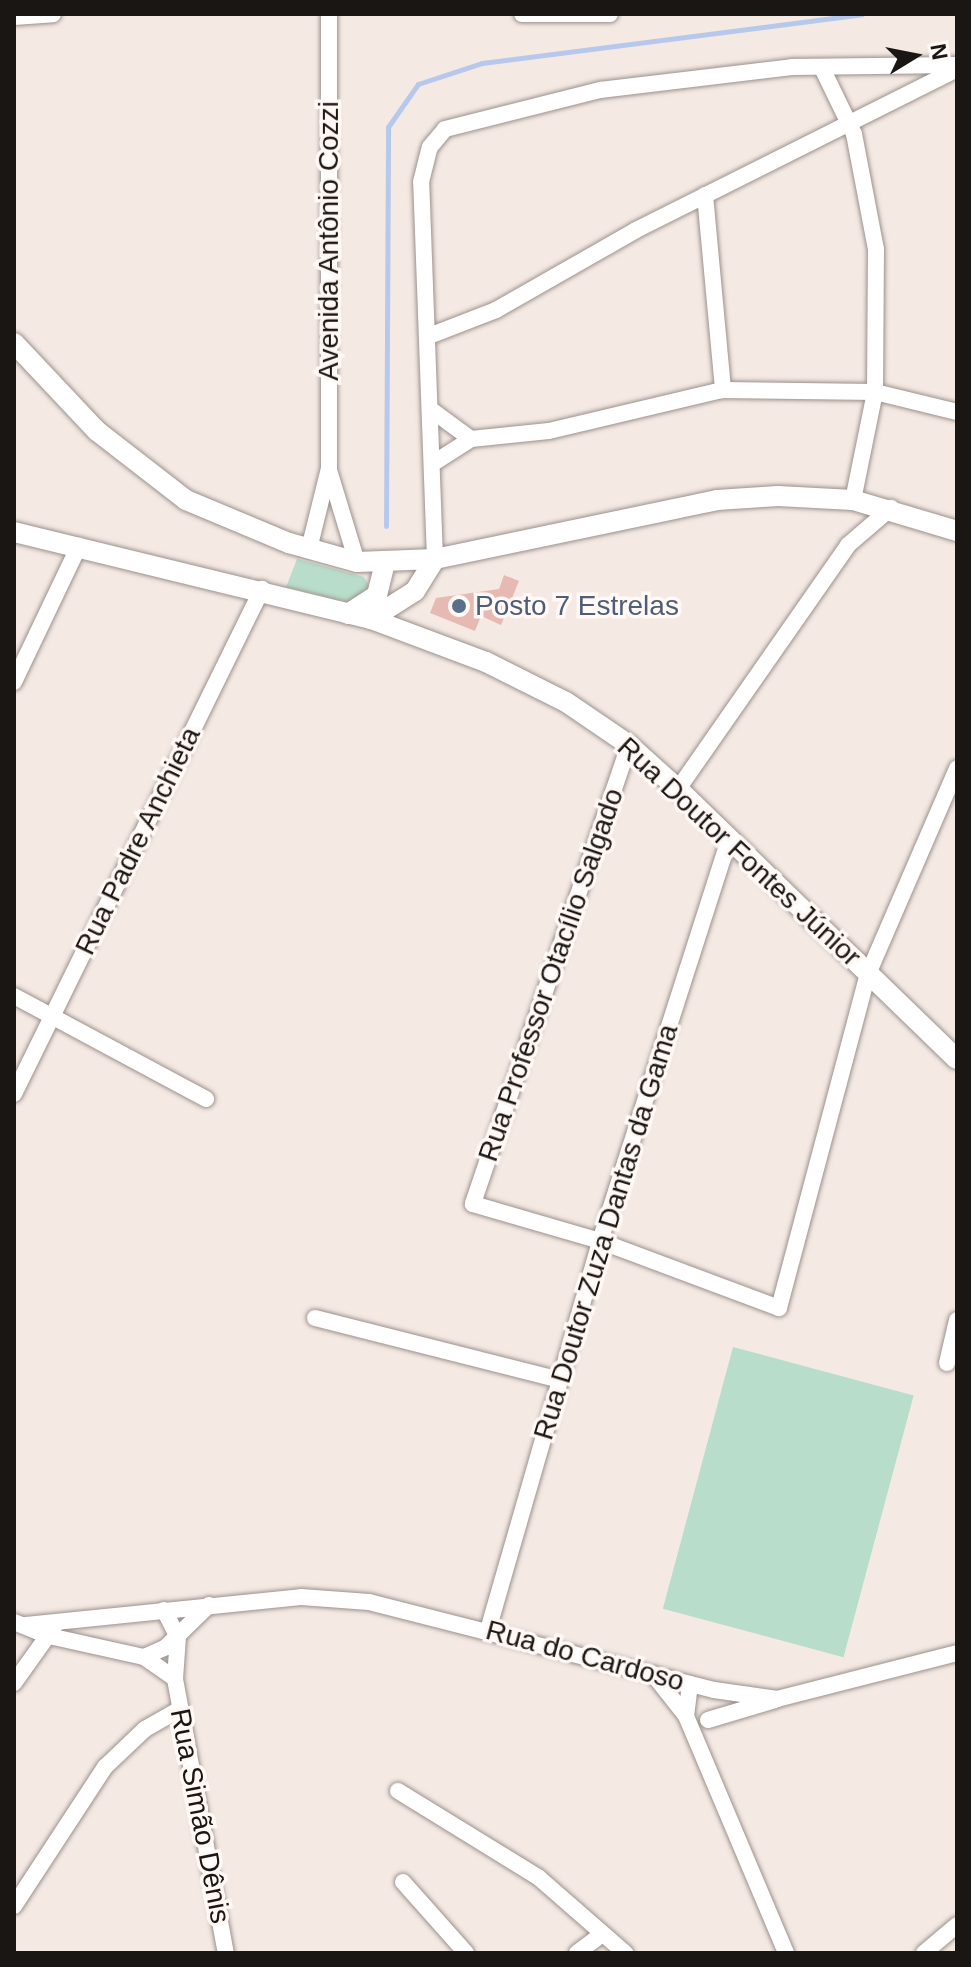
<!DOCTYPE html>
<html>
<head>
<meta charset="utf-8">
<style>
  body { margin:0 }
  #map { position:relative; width:971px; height:1967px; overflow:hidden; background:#f5e9e4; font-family:Helvetica,sans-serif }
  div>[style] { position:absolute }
  .green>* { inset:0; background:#b8ddca; transform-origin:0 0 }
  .stream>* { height:5px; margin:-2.5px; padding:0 2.5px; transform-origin:2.5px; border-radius:2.5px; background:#b6c8ec }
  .building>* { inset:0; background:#e7b9b3 }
  .roads { filter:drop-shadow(0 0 2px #9b918c) drop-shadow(0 0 2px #9b918c) }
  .minor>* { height:16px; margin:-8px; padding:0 8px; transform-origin:8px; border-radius:8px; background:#fff }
  .tertiary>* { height:20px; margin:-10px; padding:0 10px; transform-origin:10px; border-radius:10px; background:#fff }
  .dots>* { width:22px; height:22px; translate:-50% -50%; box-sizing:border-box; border:4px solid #fff8f5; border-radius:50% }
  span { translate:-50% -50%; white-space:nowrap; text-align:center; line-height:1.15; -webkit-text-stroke:7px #fff8f5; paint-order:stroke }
  .street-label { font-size:28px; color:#1a1614 }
  .service-label { font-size:28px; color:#4e5e75 }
  .left { translate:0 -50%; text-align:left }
  .frame { position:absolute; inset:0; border:16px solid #1a1614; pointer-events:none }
  .north { position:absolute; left:875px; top:16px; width:80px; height:80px; -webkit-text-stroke:6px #fff8f5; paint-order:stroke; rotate:80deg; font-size:22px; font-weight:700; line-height:32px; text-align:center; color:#1a1614 }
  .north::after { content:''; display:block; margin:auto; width:28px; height:36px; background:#1a1614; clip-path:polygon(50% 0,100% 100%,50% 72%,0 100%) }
</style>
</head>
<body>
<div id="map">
  <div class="green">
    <i style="clip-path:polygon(297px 559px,364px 577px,371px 589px,352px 603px,286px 587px)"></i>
    <i style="left:733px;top:1347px;width:187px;height:271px;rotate:15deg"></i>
  </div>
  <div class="stream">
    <i style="left:386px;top:526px;width:399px;rotate:-89.7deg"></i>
    <i style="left:388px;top:127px;width:52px;rotate:-55.1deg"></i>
    <i style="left:418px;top:84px;width:67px;rotate:-18.2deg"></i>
    <i style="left:482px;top:63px;width:383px;rotate:-7.3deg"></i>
  </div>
  <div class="building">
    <i style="clip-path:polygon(504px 575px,519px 581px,501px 625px,481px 616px,475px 631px,430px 613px,436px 598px,499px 589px)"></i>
  </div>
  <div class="roads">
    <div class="minor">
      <i style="left:522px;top:14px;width:88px"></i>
      <i style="left:14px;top:17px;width:39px;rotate:-4deg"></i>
      <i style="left:822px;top:68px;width:73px;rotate:64.1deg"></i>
      <i style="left:854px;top:134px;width:117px;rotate:79.2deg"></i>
      <i style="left:876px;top:249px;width:143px;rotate:90.4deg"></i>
      <i style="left:875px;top:392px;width:110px;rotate:101.5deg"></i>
      <i style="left:705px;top:195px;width:196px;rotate:84.7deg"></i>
      <i style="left:429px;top:336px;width:72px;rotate:-21.2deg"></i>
      <i style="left:496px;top:310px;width:161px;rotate:-29.7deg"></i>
      <i style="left:636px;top:230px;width:359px;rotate:-26.6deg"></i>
      <i style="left:430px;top:409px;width:51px;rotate:36.2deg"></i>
      <i style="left:432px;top:464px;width:46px;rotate:-32.7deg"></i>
      <i style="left:471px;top:439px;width:78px;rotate:-5.9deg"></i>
      <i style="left:549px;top:431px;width:179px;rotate:-13.3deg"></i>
      <i style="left:723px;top:390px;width:152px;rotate:0.8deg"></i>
      <i style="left:875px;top:392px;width:84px;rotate:13.7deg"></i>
      <i style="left:329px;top:470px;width:96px;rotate:73.1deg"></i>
      <i style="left:309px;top:549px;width:83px;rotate:-76.1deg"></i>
      <i style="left:329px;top:468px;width:454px;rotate:-90deg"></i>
      <i style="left:435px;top:559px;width:377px;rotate:-92.1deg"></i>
      <i style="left:421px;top:182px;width:36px;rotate:-76deg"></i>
      <i style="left:430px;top:147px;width:23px;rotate:-50deg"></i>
      <i style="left:445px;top:129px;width:160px;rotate:-14.1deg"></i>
      <i style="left:600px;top:90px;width:193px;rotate:-6.8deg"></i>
      <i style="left:792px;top:67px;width:165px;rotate:-0.7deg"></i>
      <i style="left:14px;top:682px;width:151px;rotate:-64.5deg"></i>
      <i style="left:629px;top:745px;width:485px;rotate:108.8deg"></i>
      <i style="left:473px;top:1204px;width:132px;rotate:16.2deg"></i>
      <i style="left:600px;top:1241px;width:191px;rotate:20.5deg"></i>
      <i style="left:779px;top:1308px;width:346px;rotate:-75.1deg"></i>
      <i style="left:868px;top:974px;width:224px;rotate:-66.6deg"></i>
      <i style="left:678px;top:789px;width:297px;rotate:-55.1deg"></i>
      <i style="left:848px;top:545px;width:57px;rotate:-40.7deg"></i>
      <i style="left:14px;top:996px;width:218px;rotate:28.2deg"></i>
      <i style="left:14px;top:1094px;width:563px;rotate:-63.84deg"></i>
      <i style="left:315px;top:1318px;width:253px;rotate:14.2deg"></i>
      <i style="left:947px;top:1363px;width:44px;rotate:-76.9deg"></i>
      <i style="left:164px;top:1610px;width:30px;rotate:63deg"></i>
      <i style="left:178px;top:1637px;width:42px;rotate:94.1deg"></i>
      <i style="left:175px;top:1679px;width:279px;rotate:79.5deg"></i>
      <i style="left:14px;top:1622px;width:38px;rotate:22deg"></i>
      <i style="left:49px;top:1636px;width:97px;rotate:12.5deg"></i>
      <i style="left:144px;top:1657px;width:24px;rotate:-24deg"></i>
      <i style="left:166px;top:1647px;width:60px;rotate:-44.3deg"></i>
      <i style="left:26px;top:1625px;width:276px;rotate:-5.8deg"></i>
      <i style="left:301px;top:1597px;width:68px;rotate:4.2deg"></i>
      <i style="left:369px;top:1602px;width:356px;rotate:14.3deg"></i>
      <i style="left:714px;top:1690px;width:64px;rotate:8.1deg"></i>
      <i style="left:777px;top:1699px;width:186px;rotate:-14.3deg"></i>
      <i style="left:488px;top:1630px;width:405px;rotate:-73.9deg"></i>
      <i style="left:600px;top:1241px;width:424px;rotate:-72.2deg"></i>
      <i style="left:144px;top:1657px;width:38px;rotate:35deg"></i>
      <i style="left:653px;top:1674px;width:53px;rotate:51.8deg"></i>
      <i style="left:14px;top:1683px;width:69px;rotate:-54.5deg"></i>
      <i style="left:690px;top:1684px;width:32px;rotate:97deg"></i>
      <i style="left:686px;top:1716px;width:257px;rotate:67.1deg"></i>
      <i style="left:708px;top:1720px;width:70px;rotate:-16.6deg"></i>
      <i style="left:398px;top:1791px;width:164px;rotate:31.6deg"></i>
      <i style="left:538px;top:1877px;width:116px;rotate:41.1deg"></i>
      <i style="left:403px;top:1882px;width:95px;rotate:48.4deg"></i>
      <i style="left:14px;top:1906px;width:166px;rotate:-56.8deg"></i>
      <i style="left:105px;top:1767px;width:55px;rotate:-43.5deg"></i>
      <i style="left:145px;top:1729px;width:40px;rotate:-29.7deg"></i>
      <i style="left:577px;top:1953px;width:31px;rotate:-37deg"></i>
      <i style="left:924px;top:1953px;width:43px;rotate:-40.3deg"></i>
    </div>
    <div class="tertiary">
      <i style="left:14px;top:343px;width:121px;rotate:46.7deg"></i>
      <i style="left:97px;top:431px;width:113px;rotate:37.8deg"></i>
      <i style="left:186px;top:500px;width:112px;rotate:22.7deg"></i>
      <i style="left:289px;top:543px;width:71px;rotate:15.6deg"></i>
      <i style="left:357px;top:562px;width:78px;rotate:-2.2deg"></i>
      <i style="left:435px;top:559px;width:288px;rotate:-11.8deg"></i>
      <i style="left:717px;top:500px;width:61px;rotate:-3.8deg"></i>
      <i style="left:778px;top:496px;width:75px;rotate:3.1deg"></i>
      <i style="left:853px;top:500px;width:109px;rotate:16.6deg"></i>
      <i style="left:14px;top:532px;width:367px;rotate:13.7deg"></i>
      <i style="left:371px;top:619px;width:123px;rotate:20.5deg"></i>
      <i style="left:486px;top:662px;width:89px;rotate:26.6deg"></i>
      <i style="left:566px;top:702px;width:76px;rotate:34.3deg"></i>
      <i style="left:629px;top:745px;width:66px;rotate:41.9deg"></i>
      <i style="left:678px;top:789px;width:388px;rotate:44.1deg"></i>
      <i style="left:348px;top:614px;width:35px;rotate:-33deg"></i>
      <i style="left:377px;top:595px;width:32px;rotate:-76deg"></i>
      <i style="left:371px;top:619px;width:52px;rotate:-32.5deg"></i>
      <i style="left:415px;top:591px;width:38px;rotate:-58deg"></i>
    </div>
  </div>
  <div class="dots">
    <i style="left:459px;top:606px;background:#5c6f8a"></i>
  </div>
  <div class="street-label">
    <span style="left:329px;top:241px;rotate:-90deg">Avenida Antônio Cozzi</span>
    <span style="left:138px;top:841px;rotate:-64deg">Rua Padre Anchieta</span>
    <span style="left:739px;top:852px;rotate:43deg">Rua Doutor Fontes Júnior</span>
    <span style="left:551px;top:975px;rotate:-71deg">Rua Professor Otacílio Salgado</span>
    <span style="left:606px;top:1232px;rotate:-73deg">Rua Doutor Zuza Dantas da Gama</span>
    <span style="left:585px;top:1656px;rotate:15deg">Rua do Cardoso</span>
    <span style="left:200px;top:1816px;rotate:79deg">Rua Simão Dênis</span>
  </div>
  <div class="service-label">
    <span class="left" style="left:475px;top:606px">Posto 7 Estrelas</span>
  </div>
  <div class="frame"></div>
  <div class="north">N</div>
</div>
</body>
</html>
